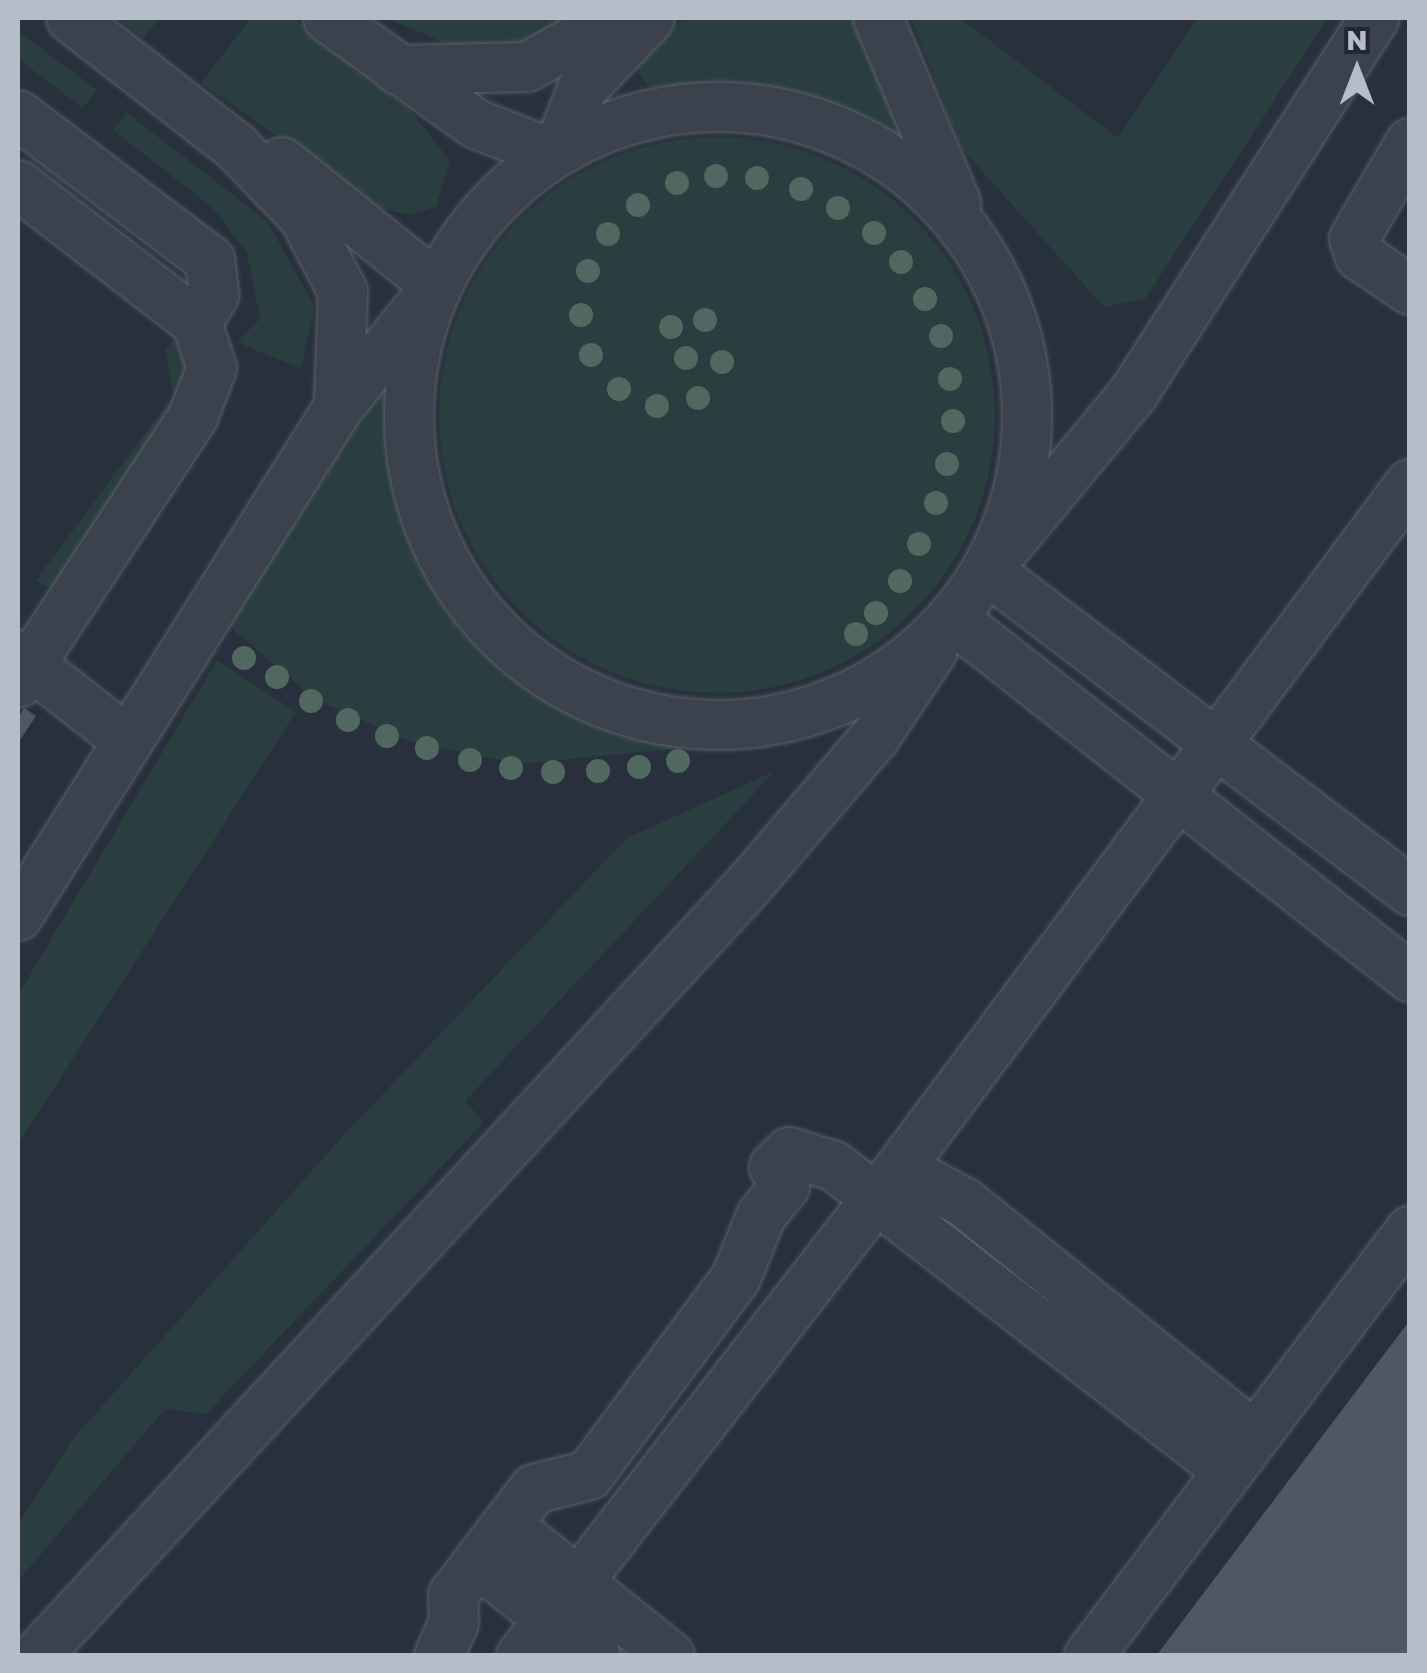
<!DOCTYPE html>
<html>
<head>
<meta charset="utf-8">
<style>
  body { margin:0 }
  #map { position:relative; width:1427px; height:1673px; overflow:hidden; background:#28303d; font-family:"Golos Text",sans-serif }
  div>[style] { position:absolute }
  .green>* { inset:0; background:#2a3d3f }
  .round { border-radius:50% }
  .building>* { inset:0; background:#4e5765 }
  .roads { filter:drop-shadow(0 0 2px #59606b) drop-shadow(0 0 2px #59606b) }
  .minor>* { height:48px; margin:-24px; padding:0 24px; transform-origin:24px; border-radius:24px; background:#3b424d }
  .minor>.ring { margin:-24px; padding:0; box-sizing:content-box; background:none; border:48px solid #3b424d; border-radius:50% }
  .trees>* { width:24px; height:24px; margin:-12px; border-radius:50%; background:#50685f }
  span { translate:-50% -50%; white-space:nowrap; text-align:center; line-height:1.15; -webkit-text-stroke:9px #202732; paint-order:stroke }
  .frame { position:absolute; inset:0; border:20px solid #b7bdc8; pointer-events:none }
  .north { position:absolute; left:1307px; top:20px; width:100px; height:100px; -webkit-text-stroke:8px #202732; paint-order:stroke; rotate:0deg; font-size:28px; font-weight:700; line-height:40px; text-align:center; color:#b7bdc8 }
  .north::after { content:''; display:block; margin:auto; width:35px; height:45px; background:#b7bdc8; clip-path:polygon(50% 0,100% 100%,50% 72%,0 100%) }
</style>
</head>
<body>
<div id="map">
  <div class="green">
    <i style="clip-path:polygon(118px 18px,160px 18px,143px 39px)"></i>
    <i style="clip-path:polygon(251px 18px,294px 18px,411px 111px,450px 161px,436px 207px,410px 215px,379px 208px,201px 83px)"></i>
    <i style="clip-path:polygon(385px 18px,574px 18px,517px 44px,453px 46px)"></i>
    <i style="clip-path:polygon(685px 18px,854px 18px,903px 139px,786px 90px,651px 90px,634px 67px)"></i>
    <i style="clip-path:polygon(911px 18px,960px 18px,1118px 138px,1197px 18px,1328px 18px,1145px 299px,1104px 307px,962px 149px)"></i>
    <i style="clip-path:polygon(18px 31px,97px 90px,83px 108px,18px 59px)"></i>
    <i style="clip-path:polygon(127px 113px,267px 221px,315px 307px,301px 369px,237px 342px,260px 319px,247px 253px,212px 207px,113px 130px)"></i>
    <i class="round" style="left:439px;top:137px;width:556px;height:556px"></i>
    <i style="clip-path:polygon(180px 332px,197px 380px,54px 591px,36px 580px,173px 396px,165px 350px)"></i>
    <i style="clip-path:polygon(388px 367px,391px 457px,408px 531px,475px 643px,586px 718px,697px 747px,518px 764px,412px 742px,314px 699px,228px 625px)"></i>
    <i style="clip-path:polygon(217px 660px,296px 712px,18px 1144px,18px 995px)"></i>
    <i style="clip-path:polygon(775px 771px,465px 1101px,484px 1122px,206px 1414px,165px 1409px,18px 1581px,18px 1524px,72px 1440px,341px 1138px,627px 838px)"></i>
  </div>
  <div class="building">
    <i style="clip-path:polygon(24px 708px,36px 716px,18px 743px,18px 718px)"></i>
    <i style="clip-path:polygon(1410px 1320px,1410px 1656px,1156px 1656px)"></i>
  </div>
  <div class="roads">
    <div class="minor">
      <i style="left:71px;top:18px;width:209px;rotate:38deg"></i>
      <i style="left:236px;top:147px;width:98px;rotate:45.8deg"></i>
      <i style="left:304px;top:217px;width:85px;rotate:62.5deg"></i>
      <i style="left:343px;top:292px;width:108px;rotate:92.1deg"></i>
      <i style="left:328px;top:18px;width:182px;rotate:35.6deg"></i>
      <i style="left:476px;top:124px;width:83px;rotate:21.3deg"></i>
      <i style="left:878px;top:18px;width:201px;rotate:67.1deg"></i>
      <i style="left:398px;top:70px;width:129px;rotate:-1.3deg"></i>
      <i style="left:527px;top:67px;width:102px;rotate:-28.8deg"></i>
      <i class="ring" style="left:409px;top:107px;width:570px;height:570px"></i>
      <i style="left:18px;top:115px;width:241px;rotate:37.1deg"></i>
      <i style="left:210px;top:260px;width:35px;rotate:83deg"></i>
      <i style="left:214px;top:295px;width:33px;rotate:121deg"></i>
      <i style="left:1410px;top:143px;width:111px;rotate:120.3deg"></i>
      <i style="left:1354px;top:239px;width:18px;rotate:71deg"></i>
      <i style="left:1360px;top:256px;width:60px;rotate:34.2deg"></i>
      <i style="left:558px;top:151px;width:66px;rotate:-68.8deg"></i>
      <i style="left:582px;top:89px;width:98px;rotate:-46.2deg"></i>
      <i style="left:282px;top:162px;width:198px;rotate:38.7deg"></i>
      <i style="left:18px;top:185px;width:226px;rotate:37.6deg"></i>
      <i style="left:197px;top:323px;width:47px;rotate:71.6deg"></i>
      <i style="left:212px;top:368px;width:53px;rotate:111.2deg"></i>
      <i style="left:193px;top:417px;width:318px;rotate:123.3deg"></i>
      <i style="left:1006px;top:547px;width:199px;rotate:-50.3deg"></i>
      <i style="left:1133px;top:394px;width:447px;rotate:-57.3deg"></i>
      <i style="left:987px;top:570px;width:531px;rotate:37.19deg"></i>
      <i style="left:952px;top:618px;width:582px;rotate:38.09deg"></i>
      <i style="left:18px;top:655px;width:140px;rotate:38deg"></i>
      <i style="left:18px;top:916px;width:600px;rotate:-57.79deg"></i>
      <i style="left:338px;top:408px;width:140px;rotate:-51.1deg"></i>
      <i style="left:900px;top:1168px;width:74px;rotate:28.3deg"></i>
      <i style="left:965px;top:1203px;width:372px;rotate:38.8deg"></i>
      <i style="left:507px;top:1525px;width:209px;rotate:38.8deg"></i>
      <i style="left:478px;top:1563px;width:150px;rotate:38.2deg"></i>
      <i style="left:37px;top:1656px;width:1049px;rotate:-47.28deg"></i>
      <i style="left:749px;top:885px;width:196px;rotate:-49.6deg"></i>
      <i style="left:876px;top:736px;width:101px;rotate:-56.3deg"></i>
      <i style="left:439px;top:1656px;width:36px;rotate:-66deg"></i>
      <i style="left:454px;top:1623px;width:28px;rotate:-92deg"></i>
      <i style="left:453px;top:1595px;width:133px;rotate:-52.6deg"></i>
      <i style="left:534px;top:1489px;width:57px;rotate:-14.3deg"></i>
      <i style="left:589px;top:1475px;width:246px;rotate:-53.3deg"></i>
      <i style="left:736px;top:1278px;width:67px;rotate:-68deg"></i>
      <i style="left:761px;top:1216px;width:38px;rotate:-51deg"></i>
      <i style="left:785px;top:1186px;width:22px;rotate:-120deg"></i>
      <i style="left:774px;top:1167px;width:21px;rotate:-45deg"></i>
      <i style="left:789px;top:1152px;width:47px;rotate:17.3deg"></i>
      <i style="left:834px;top:1166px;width:499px;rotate:37.7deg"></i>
      <i style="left:521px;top:1656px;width:618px;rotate:-52.17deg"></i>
      <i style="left:900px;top:1168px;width:853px;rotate:-53.29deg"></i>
      <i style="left:1089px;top:1656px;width:533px;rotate:-52.94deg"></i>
    </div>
  </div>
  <div class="trees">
    <i style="left:716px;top:176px"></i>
    <i style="left:757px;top:178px"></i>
    <i style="left:677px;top:183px"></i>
    <i style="left:801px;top:189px"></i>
    <i style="left:638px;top:205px"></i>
    <i style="left:838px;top:208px"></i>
    <i style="left:874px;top:233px"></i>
    <i style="left:608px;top:234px"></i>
    <i style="left:901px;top:262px"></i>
    <i style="left:588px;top:271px"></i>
    <i style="left:925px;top:299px"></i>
    <i style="left:581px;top:315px"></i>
    <i style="left:705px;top:320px"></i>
    <i style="left:671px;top:327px"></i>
    <i style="left:941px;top:336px"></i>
    <i style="left:591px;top:355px"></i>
    <i style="left:686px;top:358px"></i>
    <i style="left:722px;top:362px"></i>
    <i style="left:950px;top:379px"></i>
    <i style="left:619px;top:389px"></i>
    <i style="left:698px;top:398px"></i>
    <i style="left:657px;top:406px"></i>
    <i style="left:953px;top:421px"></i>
    <i style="left:947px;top:464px"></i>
    <i style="left:936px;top:503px"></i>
    <i style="left:919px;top:544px"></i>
    <i style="left:900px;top:581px"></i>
    <i style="left:876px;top:613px"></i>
    <i style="left:856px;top:634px"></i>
    <i style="left:244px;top:658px"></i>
    <i style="left:277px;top:677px"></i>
    <i style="left:311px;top:701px"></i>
    <i style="left:348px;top:720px"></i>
    <i style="left:387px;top:736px"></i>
    <i style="left:427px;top:748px"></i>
    <i style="left:470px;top:760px"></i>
    <i style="left:678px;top:761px"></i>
    <i style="left:639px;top:767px"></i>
    <i style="left:511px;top:768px"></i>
    <i style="left:598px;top:771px"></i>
    <i style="left:553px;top:772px"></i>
  </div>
  <div class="frame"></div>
  <div class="north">N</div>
</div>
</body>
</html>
